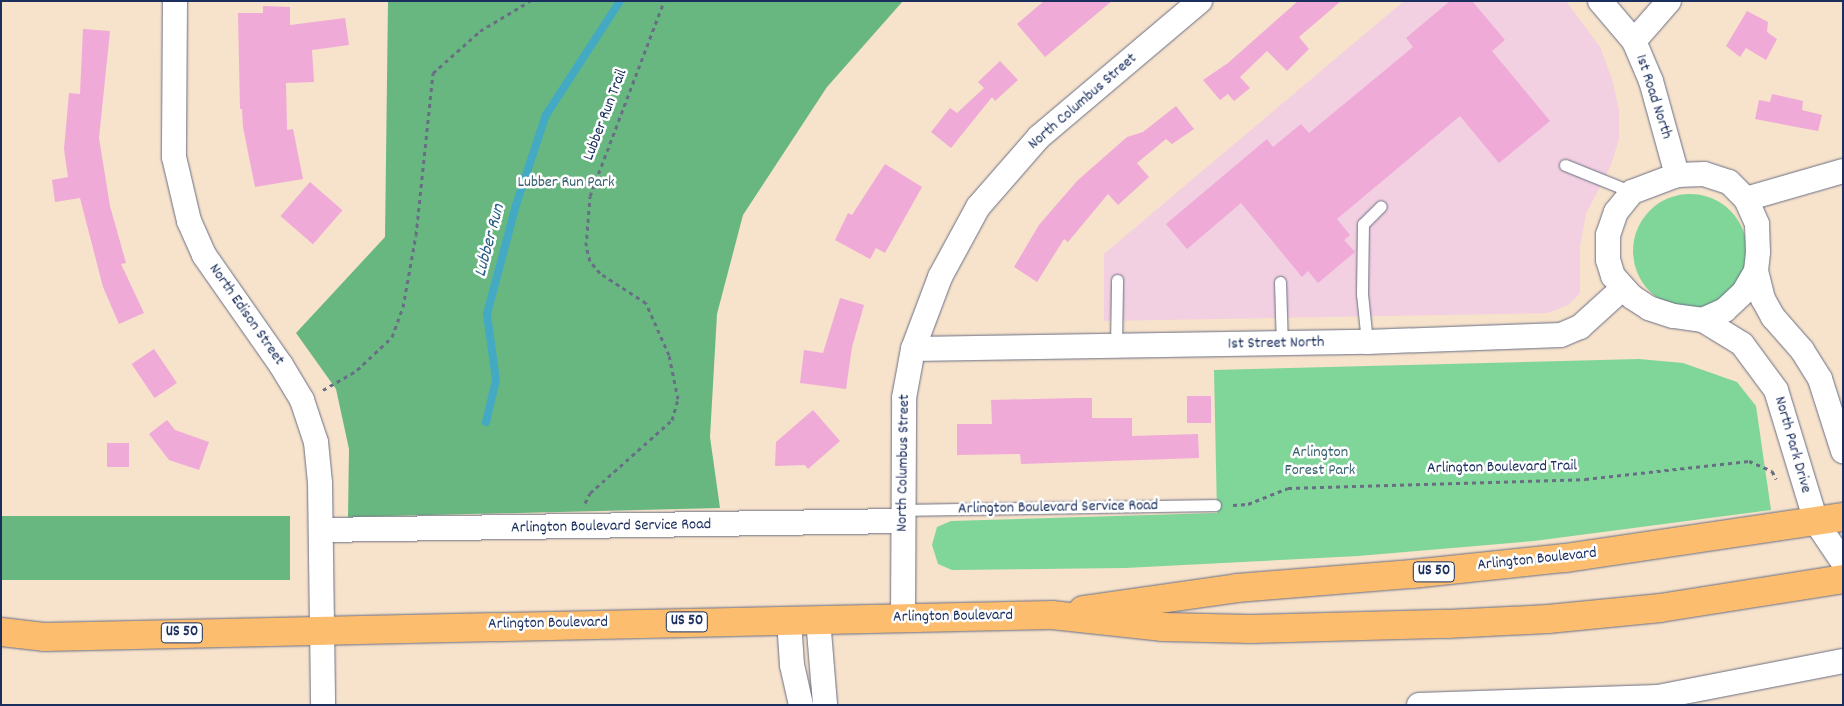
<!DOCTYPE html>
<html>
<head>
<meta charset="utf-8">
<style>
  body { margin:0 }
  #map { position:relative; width:1844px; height:706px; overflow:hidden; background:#f7e2cb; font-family:Dekko,sans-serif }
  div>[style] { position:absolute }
  .built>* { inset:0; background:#f2cfe1 }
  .green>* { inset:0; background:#80d699 }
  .round { border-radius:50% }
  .forest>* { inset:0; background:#68b781; transform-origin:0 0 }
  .stream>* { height:8px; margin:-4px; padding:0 4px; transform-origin:4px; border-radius:4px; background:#44aac4 }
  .building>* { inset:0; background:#efaad8; transform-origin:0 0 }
  .path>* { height:3px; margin-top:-1.5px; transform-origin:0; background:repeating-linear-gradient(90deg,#686e84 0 4px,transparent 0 8px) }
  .roads { filter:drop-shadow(0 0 1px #686e84) drop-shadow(0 0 1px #686e84) }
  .service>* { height:11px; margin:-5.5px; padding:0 5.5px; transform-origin:5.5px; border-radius:5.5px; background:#fff }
  .minor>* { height:24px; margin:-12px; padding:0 12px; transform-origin:12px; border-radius:12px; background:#fff }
  .trunk>* { height:28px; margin:-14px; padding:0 14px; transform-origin:14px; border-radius:14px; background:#fcbd6f }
  span { translate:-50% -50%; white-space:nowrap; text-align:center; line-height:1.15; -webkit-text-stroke:5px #fff; paint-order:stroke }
  .shield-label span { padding:1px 4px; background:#fff; border:1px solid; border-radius:4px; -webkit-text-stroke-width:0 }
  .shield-label { font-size:15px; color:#1b2f5e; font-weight:700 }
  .street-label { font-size:16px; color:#1b2f5e }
  .park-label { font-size:16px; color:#396170 }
  .water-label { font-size:18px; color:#2b6087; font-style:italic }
  .frame { position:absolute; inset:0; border:2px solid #1b2f5e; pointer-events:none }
</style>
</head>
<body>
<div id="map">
  <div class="built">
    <i style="clip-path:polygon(1404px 1px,1566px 1px,1600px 47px,1612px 79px,1619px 110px,1619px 139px,1611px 165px,1586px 214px,1580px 246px,1580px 293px,1568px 305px,1548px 313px,1104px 321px,1104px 254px)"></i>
  </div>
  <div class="green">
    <i class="round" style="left:1633px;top:194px;width:114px;height:114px"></i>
    <i style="clip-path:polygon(1639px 359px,1683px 363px,1737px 382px,1756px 406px,1771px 510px,1534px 541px,1358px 556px,1125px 568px,952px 570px,938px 564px,932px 545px,937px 527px,951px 521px,1217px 513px,1214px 370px)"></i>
  </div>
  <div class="forest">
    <i style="clip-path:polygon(388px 1px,903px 1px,827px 87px,743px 215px,717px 314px,710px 437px,720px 508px,348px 517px,349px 449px,336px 389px,296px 333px,385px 237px)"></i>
    <i style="left:290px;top:516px;width:64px;height:289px;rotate:90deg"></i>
  </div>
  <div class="stream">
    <i style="left:486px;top:422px;width:43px;rotate:-76.6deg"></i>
    <i style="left:496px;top:380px;width:67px;rotate:-97.8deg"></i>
    <i style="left:487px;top:314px;width:113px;rotate:-75.1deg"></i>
    <i style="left:516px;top:205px;width:95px;rotate:-71.6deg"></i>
    <i style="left:546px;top:115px;width:136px;rotate:-57deg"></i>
  </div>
  <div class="building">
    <i style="clip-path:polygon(1044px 1px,1112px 1px,1045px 57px,1017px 24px)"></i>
    <i style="clip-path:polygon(1298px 1px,1341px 1px,1299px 37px,1309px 49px,1287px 71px,1267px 51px,1240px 77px,1250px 88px,1234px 101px,1228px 94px,1220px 100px,1203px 80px,1228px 63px)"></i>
    <i style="clip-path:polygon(1450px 1px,1472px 1px,1505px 40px,1492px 51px,1550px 121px,1499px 163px,1460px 116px,1337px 219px,1350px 235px,1344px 240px,1355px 252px,1318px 283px,1308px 271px,1302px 277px,1241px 203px,1187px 249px,1166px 224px,1267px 139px,1273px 147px,1301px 124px,1309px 133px,1413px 47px,1406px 38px)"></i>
    <i style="clip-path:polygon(263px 6px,290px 7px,290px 25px,345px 18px,349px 45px,312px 50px,314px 82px,286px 83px,287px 130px,293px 129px,303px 179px,255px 187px,243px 127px,242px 109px,240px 109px,238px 13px,263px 13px)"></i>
    <i style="clip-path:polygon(1747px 11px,1768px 22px,1767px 32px,1777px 39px,1766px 60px,1746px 48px,1740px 57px,1726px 46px)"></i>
    <i style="clip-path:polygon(83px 29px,110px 31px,99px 138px,110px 206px,126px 263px,121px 264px,144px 313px,119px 324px,103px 287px,80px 198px,55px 202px,52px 180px,68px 177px,64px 149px,69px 93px,80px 94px)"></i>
    <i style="clip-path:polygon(1000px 61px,1018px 80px,995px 101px,992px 97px,951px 148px,931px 132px,950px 108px,957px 113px,984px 88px,978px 82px)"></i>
    <i style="clip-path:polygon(1772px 94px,1803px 101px,1802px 110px,1822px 115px,1818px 131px,1755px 119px,1759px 100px,1770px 102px)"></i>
    <i style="clip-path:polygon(1176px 106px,1194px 129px,1172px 144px,1166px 139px,1137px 163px,1149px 177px,1118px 205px,1108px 194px,1068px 242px,1064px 239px,1037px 282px,1014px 267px,1039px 225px,1077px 181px,1127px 137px,1143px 132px)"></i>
    <i style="clip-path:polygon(885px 164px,922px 187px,885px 253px,876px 248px,870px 259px,835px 240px,848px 213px,852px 215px)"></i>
    <i style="left:310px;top:182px;width:43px;height:45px;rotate:41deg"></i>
    <i style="clip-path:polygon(840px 298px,864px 305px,852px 347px,846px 389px,800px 383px,804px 350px,823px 353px)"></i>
    <i style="left:154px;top:349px;width:41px;height:27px;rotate:56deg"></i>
    <i style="left:1187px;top:396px;width:24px;height:27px"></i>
    <i style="clip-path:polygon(1075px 398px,1092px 398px,1092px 418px,1132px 418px,1132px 436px,1198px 434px,1199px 458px,1021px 464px,1020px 454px,957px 455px,957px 424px,992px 424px,991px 400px)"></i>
    <i style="clip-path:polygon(813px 410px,840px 441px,808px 469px,805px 465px,775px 466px,776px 442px)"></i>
    <i style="clip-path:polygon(167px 420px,175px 430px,209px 442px,199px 470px,169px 460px,149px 434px)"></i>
    <i style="left:107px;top:443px;width:22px;height:24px"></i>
  </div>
  <div class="path">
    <i style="left:323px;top:390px;width:39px;rotate:-30deg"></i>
    <i style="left:357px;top:370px;width:48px;rotate:-43.3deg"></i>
    <i style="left:392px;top:337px;width:32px;rotate:-70deg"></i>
    <i style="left:403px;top:307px;width:73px;rotate:-79.8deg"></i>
    <i style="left:416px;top:235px;width:163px;rotate:-84deg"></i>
    <i style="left:433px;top:73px;width:63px;rotate:-41.8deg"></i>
    <i style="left:480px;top:31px;width:58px;rotate:-31deg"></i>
    <i style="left:585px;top:503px;width:11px;rotate:-63deg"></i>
    <i style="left:590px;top:493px;width:110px;rotate:-41.7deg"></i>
    <i style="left:672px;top:420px;width:22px;rotate:-74deg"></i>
    <i style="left:678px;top:399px;width:45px;rotate:-101.6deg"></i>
    <i style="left:669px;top:355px;width:57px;rotate:-113.9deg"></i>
    <i style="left:646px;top:303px;width:55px;rotate:-146.9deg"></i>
    <i style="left:600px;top:273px;width:16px;rotate:-130deg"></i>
    <i style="left:590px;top:261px;width:16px;rotate:-105deg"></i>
    <i style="left:586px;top:246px;width:50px;rotate:-85.4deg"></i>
    <i style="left:590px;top:196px;width:209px;rotate:-69.2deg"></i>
    <i style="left:1233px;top:505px;width:15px;rotate:-4deg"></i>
    <i style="left:1248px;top:504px;width:43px;rotate:-21.8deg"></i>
    <i style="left:1288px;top:488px;width:297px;rotate:-1.7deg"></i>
    <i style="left:1585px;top:479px;width:165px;rotate:-6.3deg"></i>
    <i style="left:1749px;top:461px;width:25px;rotate:23deg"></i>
    <i style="left:1772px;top:471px;width:9px;rotate:63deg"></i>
  </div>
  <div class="roads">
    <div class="service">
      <i style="left:1565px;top:165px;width:72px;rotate:21.9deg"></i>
      <i style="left:1280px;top:282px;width:62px;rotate:88.2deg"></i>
      <i style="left:1367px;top:342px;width:48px;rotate:-95.9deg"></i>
      <i style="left:1362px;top:294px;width:70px;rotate:-89.2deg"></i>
      <i style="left:1363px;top:224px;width:25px;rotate:-45deg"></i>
      <i style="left:1116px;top:347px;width:67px;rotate:-89.1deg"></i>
      <i style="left:902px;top:510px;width:313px;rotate:-0.9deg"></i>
    </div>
    <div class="minor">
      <i style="left:175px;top:1px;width:156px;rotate:90.4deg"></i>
      <i style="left:174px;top:157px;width:66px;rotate:76.8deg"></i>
      <i style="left:189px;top:221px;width:37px;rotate:66deg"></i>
      <i style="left:204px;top:255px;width:134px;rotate:55deg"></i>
      <i style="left:281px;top:365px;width:41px;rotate:59deg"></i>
      <i style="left:302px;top:400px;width:44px;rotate:71.6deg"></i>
      <i style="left:316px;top:442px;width:41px;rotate:84.4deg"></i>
      <i style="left:320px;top:483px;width:222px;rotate:89.2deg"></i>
      <i style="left:1600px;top:1px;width:52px;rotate:49.6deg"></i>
      <i style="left:1634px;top:41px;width:43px;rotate:67deg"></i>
      <i style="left:1651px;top:81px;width:98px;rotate:74.5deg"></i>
      <i style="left:1634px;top:41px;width:53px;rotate:-48.8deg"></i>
      <i style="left:1704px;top:174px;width:26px;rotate:18deg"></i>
      <i style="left:1729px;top:182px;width:24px;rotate:45deg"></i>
      <i style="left:1746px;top:199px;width:27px;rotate:66deg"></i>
      <i style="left:1757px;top:224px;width:28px;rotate:88deg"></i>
      <i style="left:1758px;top:252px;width:19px;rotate:96deg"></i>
      <i style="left:1756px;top:271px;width:24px;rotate:120deg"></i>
      <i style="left:1744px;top:292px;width:26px;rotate:137deg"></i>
      <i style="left:1725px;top:310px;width:24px;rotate:156deg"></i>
      <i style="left:1703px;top:320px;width:30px;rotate:-172deg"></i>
      <i style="left:1673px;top:316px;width:25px;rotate:-162deg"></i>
      <i style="left:1649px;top:308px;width:20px;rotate:-147deg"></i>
      <i style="left:1632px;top:297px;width:28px;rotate:-132deg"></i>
      <i style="left:1613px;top:276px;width:17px;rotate:-107deg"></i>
      <i style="left:1608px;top:260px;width:25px;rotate:-90deg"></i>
      <i style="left:1608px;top:235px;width:24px;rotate:-71deg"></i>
      <i style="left:1616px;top:212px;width:26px;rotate:-51deg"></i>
      <i style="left:1632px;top:192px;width:48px;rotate:-20.7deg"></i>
      <i style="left:1677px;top:175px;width:27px;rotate:-2deg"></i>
      <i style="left:1746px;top:199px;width:101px;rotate:-16.1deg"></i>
      <i style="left:1756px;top:271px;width:29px;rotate:76deg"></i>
      <i style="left:1763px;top:299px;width:21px;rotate:61deg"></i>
      <i style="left:1773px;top:317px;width:44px;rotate:48.7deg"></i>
      <i style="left:1802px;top:350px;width:34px;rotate:58deg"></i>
      <i style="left:1820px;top:379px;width:76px;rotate:72.3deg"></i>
      <i style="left:1703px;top:320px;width:46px;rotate:31.6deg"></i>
      <i style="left:1742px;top:344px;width:57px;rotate:53.5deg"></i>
      <i style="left:1776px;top:390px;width:138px;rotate:73.1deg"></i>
      <i style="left:1816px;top:522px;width:48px;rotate:56deg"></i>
      <i style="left:913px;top:349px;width:454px;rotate:-0.9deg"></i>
      <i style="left:1367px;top:342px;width:194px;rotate:-2.1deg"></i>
      <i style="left:1561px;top:335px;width:21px;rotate:-23deg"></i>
      <i style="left:1580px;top:327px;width:58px;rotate:-42.2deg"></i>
      <i style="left:321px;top:530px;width:581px;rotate:-0.89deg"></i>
      <i style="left:903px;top:618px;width:220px;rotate:-89.7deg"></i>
      <i style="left:904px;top:398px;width:50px;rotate:-79.6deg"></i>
      <i style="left:913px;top:349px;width:77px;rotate:-69.4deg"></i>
      <i style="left:940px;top:277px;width:80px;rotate:-61.5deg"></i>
      <i style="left:978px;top:207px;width:93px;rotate:-48.9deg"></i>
      <i style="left:1039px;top:137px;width:211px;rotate:-40.2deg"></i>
      <i style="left:818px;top:619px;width:86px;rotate:85.3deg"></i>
      <i style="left:789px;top:620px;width:45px;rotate:86.2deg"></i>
      <i style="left:792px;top:665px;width:41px;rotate:77.3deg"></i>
      <i style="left:1419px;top:705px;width:239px;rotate:-1.9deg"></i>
      <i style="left:1658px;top:697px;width:188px;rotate:-11deg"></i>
    </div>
    <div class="trunk">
      <i style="left:1083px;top:610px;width:156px;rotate:-8.1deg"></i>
      <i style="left:1237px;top:588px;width:176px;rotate:-4.6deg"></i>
      <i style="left:1412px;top:574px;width:154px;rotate:-6deg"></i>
      <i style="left:1565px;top:558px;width:281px;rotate:-8.4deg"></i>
      <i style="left:1px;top:632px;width:43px;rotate:6.6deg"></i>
      <i style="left:44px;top:637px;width:1008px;rotate:-1.25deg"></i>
      <i style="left:1052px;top:615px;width:112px;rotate:6.2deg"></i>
      <i style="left:1163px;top:627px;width:88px;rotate:1.3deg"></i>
      <i style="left:1251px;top:629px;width:196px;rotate:-1.5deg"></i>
      <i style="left:1447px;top:624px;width:101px;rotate:-2.8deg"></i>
      <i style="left:1548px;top:619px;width:113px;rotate:-5.6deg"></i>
      <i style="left:1660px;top:608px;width:185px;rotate:-9deg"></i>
    </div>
  </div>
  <div class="shield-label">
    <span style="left:1434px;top:572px">US 50</span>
    <span style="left:687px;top:622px">US 50</span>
    <span style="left:182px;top:633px">US 50</span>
  </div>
  <div class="street-label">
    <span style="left:1653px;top:97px;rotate:72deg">1st Road North</span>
    <span style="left:1083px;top:102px;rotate:-41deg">North Columbus Street</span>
    <span style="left:606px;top:115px;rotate:-69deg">Lubber Run Trail</span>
    <span style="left:246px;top:315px;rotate:55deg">North Edison Street</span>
    <span style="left:1276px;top:344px;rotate:-1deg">1st Street North</span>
    <span style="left:1792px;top:445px;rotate:74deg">North Park Drive</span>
    <span style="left:904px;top:463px;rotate:-89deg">North Columbus Street</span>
    <span style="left:1502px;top:468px;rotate:-1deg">Arlington Boulevard Trail</span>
    <span style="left:1058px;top:508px;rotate:-1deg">Arlington Boulevard Service Road</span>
    <span style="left:611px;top:527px;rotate:-1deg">Arlington Boulevard Service Road</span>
    <span style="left:1537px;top:560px;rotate:-6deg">Arlington Boulevard</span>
    <span style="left:953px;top:617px;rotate:-1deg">Arlington Boulevard</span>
    <span style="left:548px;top:624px;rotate:-1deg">Arlington Boulevard</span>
  </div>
  <div class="park-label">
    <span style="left:566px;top:183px">Lubber Run Park</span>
    <span style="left:1320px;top:462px">Arlington<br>Forest Park</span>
  </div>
  <div class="water-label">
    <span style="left:491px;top:241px;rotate:-75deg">Lubber Run</span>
  </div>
  <div class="frame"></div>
</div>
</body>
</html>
